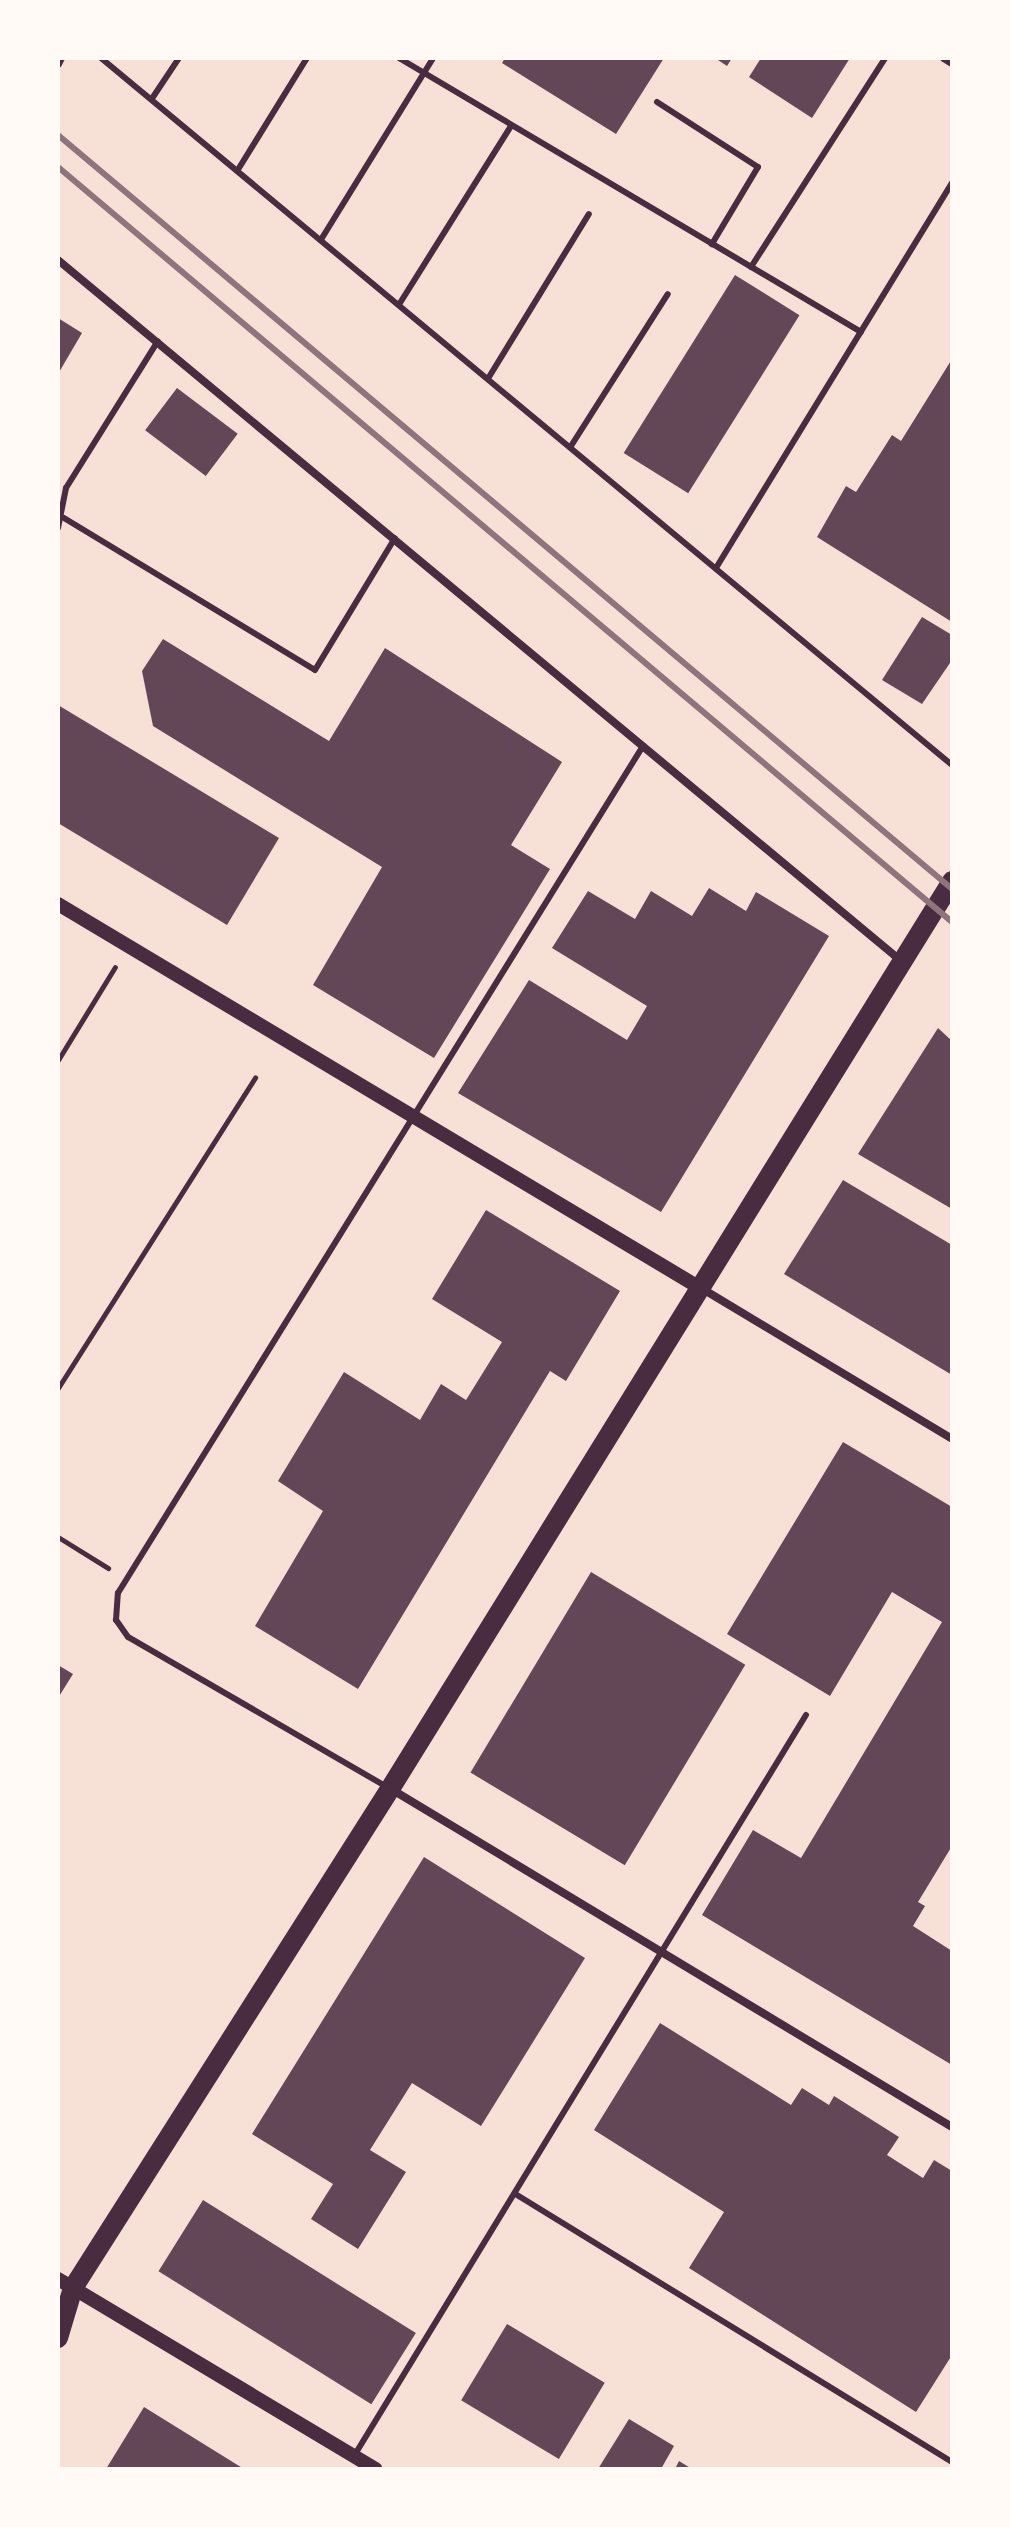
<!DOCTYPE html>
<html>
<head>
<meta charset="utf-8">
<style>
  body { margin:0 }
  #map { position:relative; width:1010px; height:2527px; overflow:hidden; background:#f7e1d7; font-family:"Times New Roman",serif }
  div>[style] { position:absolute }
  .building>* { inset:0; background:#644757; transform-origin:0 0 }
  .path>* { height:5px; margin:-2.5px; padding:0 2.5px; transform-origin:2.5px; border-radius:2.5px; background:#4a2c40 }
  .service>* { height:6px; margin:-3px; padding:0 3px; transform-origin:3px; border-radius:3px; background:#4a2c40 }
  .minor>* { height:8px; margin:-4px; padding:0 4px; transform-origin:4px; border-radius:4px; background:#4a2c40 }
  .tertiary>* { height:14px; margin:-7px; padding:0 7px; transform-origin:7px; border-radius:7px; background:#4a2c40 }
  .primary>* { height:20px; margin:-10px; padding:0 10px; transform-origin:10px; border-radius:10px; background:#4a2c40 }
  .rail>* { height:6px; margin:-3px; padding:0 3px; transform-origin:3px; border-radius:3px; background:#8f747c }
  span { translate:-50% -50%; white-space:nowrap; text-align:center; line-height:1.15; -webkit-text-stroke:8px #fffaf5; paint-order:stroke }
  .frame { position:absolute; inset:0; border:60px solid #fffaf5; pointer-events:none }
</style>
</head>
<body>
<div id="map">
  <div class="building">
    <i style="clip-path:polygon(505px 58px,664px 58px,616px 134px,502px 63px)"></i>
    <i style="clip-path:polygon(715px 58px,732px 58px,727px 66px)"></i>
    <i style="clip-path:polygon(761px 58px,850px 58px,812px 118px,749px 77px)"></i>
    <i style="left:735px;top:275px;width:76px;height:210px;rotate:32deg"></i>
    <i style="clip-path:polygon(58px 318px,82px 333px,58px 374px)"></i>
    <i style="clip-path:polygon(952px 359px,952px 622px,817px 537px,846px 486px,856px 492px,892px 435px,901px 441px)"></i>
    <i style="left:177px;top:388px;width:76px;height:53px;rotate:37deg"></i>
    <i style="clip-path:polygon(922px 617px,952px 635px,952px 660px,922px 704px,882px 680px)"></i>
    <i style="clip-path:polygon(163px 639px,329px 741px,385px 648px,562px 762px,511px 845px,550px 869px,434px 1058px,313px 985px,382px 867px,153px 726px,142px 671px)"></i>
    <i style="clip-path:polygon(58px 705px,279px 838px,227px 925px,58px 823px)"></i>
    <i style="clip-path:polygon(709px 888px,746px 911px,756px 892px,829px 936px,661px 1212px,458px 1093px,529px 980px,627px 1040px,647px 1006px,552px 948px,588px 891px,635px 919px,651px 891px,692px 916px)"></i>
    <i style="clip-path:polygon(938px 1028px,952px 1041px,952px 1209px,858px 1154px)"></i>
    <i style="clip-path:polygon(843px 1180px,952px 1245px,952px 1375px,784px 1274px)"></i>
    <i style="clip-path:polygon(486px 1210px,620px 1291px,566px 1381px,550px 1371px,358px 1689px,255px 1626px,323px 1511px,278px 1481px,344px 1372px,420px 1420px,441px 1384px,466px 1400px,502px 1342px,432px 1299px)"></i>
    <i style="clip-path:polygon(843px 1442px,952px 1507px,952px 1846px,918px 1902px,925px 1906px,913px 1926px,952px 1951px,952px 2065px,702px 1915px,753px 1830px,801px 1858px,942px 1622px,892px 1592px,830px 1696px,727px 1634px)"></i>
    <i style="left:591px;top:1572px;width:180px;height:234px;rotate:31deg"></i>
    <i style="clip-path:polygon(58px 1665px,73px 1674px,58px 1698px)"></i>
    <i style="clip-path:polygon(424px 1857px,585px 1958px,481px 2126px,412px 2083px,370px 2150px,406px 2172px,358px 2249px,311px 2219px,333px 2184px,252px 2134px)"></i>
    <i style="clip-path:polygon(660px 2023px,791px 2105px,802px 2088px,829px 2105px,834px 2096px,899px 2137px,887px 2155px,923px 2178px,934px 2160px,952px 2171px,952px 2355px,916px 2412px,689px 2268px,724px 2212px,594px 2130px)"></i>
    <i style="left:203px;top:2200px;width:251px;height:84px;rotate:32deg"></i>
    <i style="left:507px;top:2324px;width:114px;height:89px;rotate:31deg"></i>
    <i style="clip-path:polygon(144px 2407px,244px 2469px,106px 2469px)"></i>
    <i style="clip-path:polygon(629px 2419px,674px 2446px,661px 2469px,598px 2469px)"></i>
    <i style="clip-path:polygon(679px 2461px,692px 2469px,675px 2469px)"></i>
  </div>
  <div class="path">
    <i style="left:58px;top:1060px;width:109px;rotate:-58.5deg"></i>
    <i style="left:58px;top:1388px;width:368px;rotate:-57.6deg"></i>
    <i style="left:58px;top:1537px;width:59px;rotate:31.8deg"></i>
  </div>
  <div class="service">
    <i style="left:101px;top:58px;width:1106px;rotate:39.72deg"></i>
    <i style="left:399px;top:58px;width:537px;rotate:30.67deg"></i>
    <i style="left:153px;top:97px;width:47px;rotate:-56.3deg"></i>
    <i style="left:657px;top:102px;width:120px;rotate:32.8deg"></i>
    <i style="left:758px;top:167px;width:90px;rotate:120.9deg"></i>
    <i style="left:239px;top:168px;width:129px;rotate:-58.3deg"></i>
    <i style="left:322px;top:238px;width:211px;rotate:-58.3deg"></i>
    <i style="left:751px;top:267px;width:248px;rotate:-57.3deg"></i>
    <i style="left:400px;top:303px;width:209px;rotate:-57.9deg"></i>
    <i style="left:489px;top:377px;width:191px;rotate:-58.5deg"></i>
    <i style="left:571px;top:446px;width:180px;rotate:-57.5deg"></i>
    <i style="left:64px;top:518px;width:293px;rotate:31.2deg"></i>
    <i style="left:315px;top:670px;width:154px;rotate:-58.8deg"></i>
    <i style="left:58px;top:528px;width:41px;rotate:-78.7deg"></i>
    <i style="left:66px;top:488px;width:173px;rotate:-58deg"></i>
    <i style="left:716px;top:568px;width:452px;rotate:-58.5deg"></i>
    <i style="left:387px;top:1787px;width:299px;rotate:-149.9deg"></i>
    <i style="left:128px;top:1637px;width:21px;rotate:-125deg"></i>
    <i style="left:116px;top:1620px;width:27px;rotate:-86deg"></i>
    <i style="left:118px;top:1593px;width:997px;rotate:-58.21deg"></i>
    <i style="left:517px;top:2195px;width:510px;rotate:31.54deg"></i>
    <i style="left:354px;top:2456px;width:868px;rotate:-58.62deg"></i>
  </div>
  <div class="minor">
    <i style="left:944px;top:58px;width:9px;rotate:32deg"></i>
    <i style="left:58px;top:64px;width:7px;rotate:-63deg"></i>
    <i style="left:58px;top:260px;width:1095px;rotate:39.74deg"></i>
    <i style="left:701px;top:1288px;width:293px;rotate:31deg"></i>
    <i style="left:391px;top:1789px;width:655px;rotate:31.07deg"></i>
  </div>
  <div class="tertiary">
    <i style="left:58px;top:904px;width:748px;rotate:30.88deg"></i>
    <i style="left:58px;top:2279px;width:370px;rotate:30.9deg"></i>
  </div>
  <div class="primary">
    <i style="left:58px;top:2338px;width:52px;rotate:-73.3deg"></i>
    <i style="left:73px;top:2288px;width:591px;rotate:-57.57deg"></i>
    <i style="left:390px;top:1789px;width:1068px;rotate:-58.24deg"></i>
  </div>
  <div class="rail">
    <i style="left:58px;top:135px;width:1170px;rotate:40.14deg"></i>
    <i style="left:58px;top:167px;width:1170px;rotate:40.18deg"></i>
  </div>
  <div class="frame"></div>
</div>
</body>
</html>
